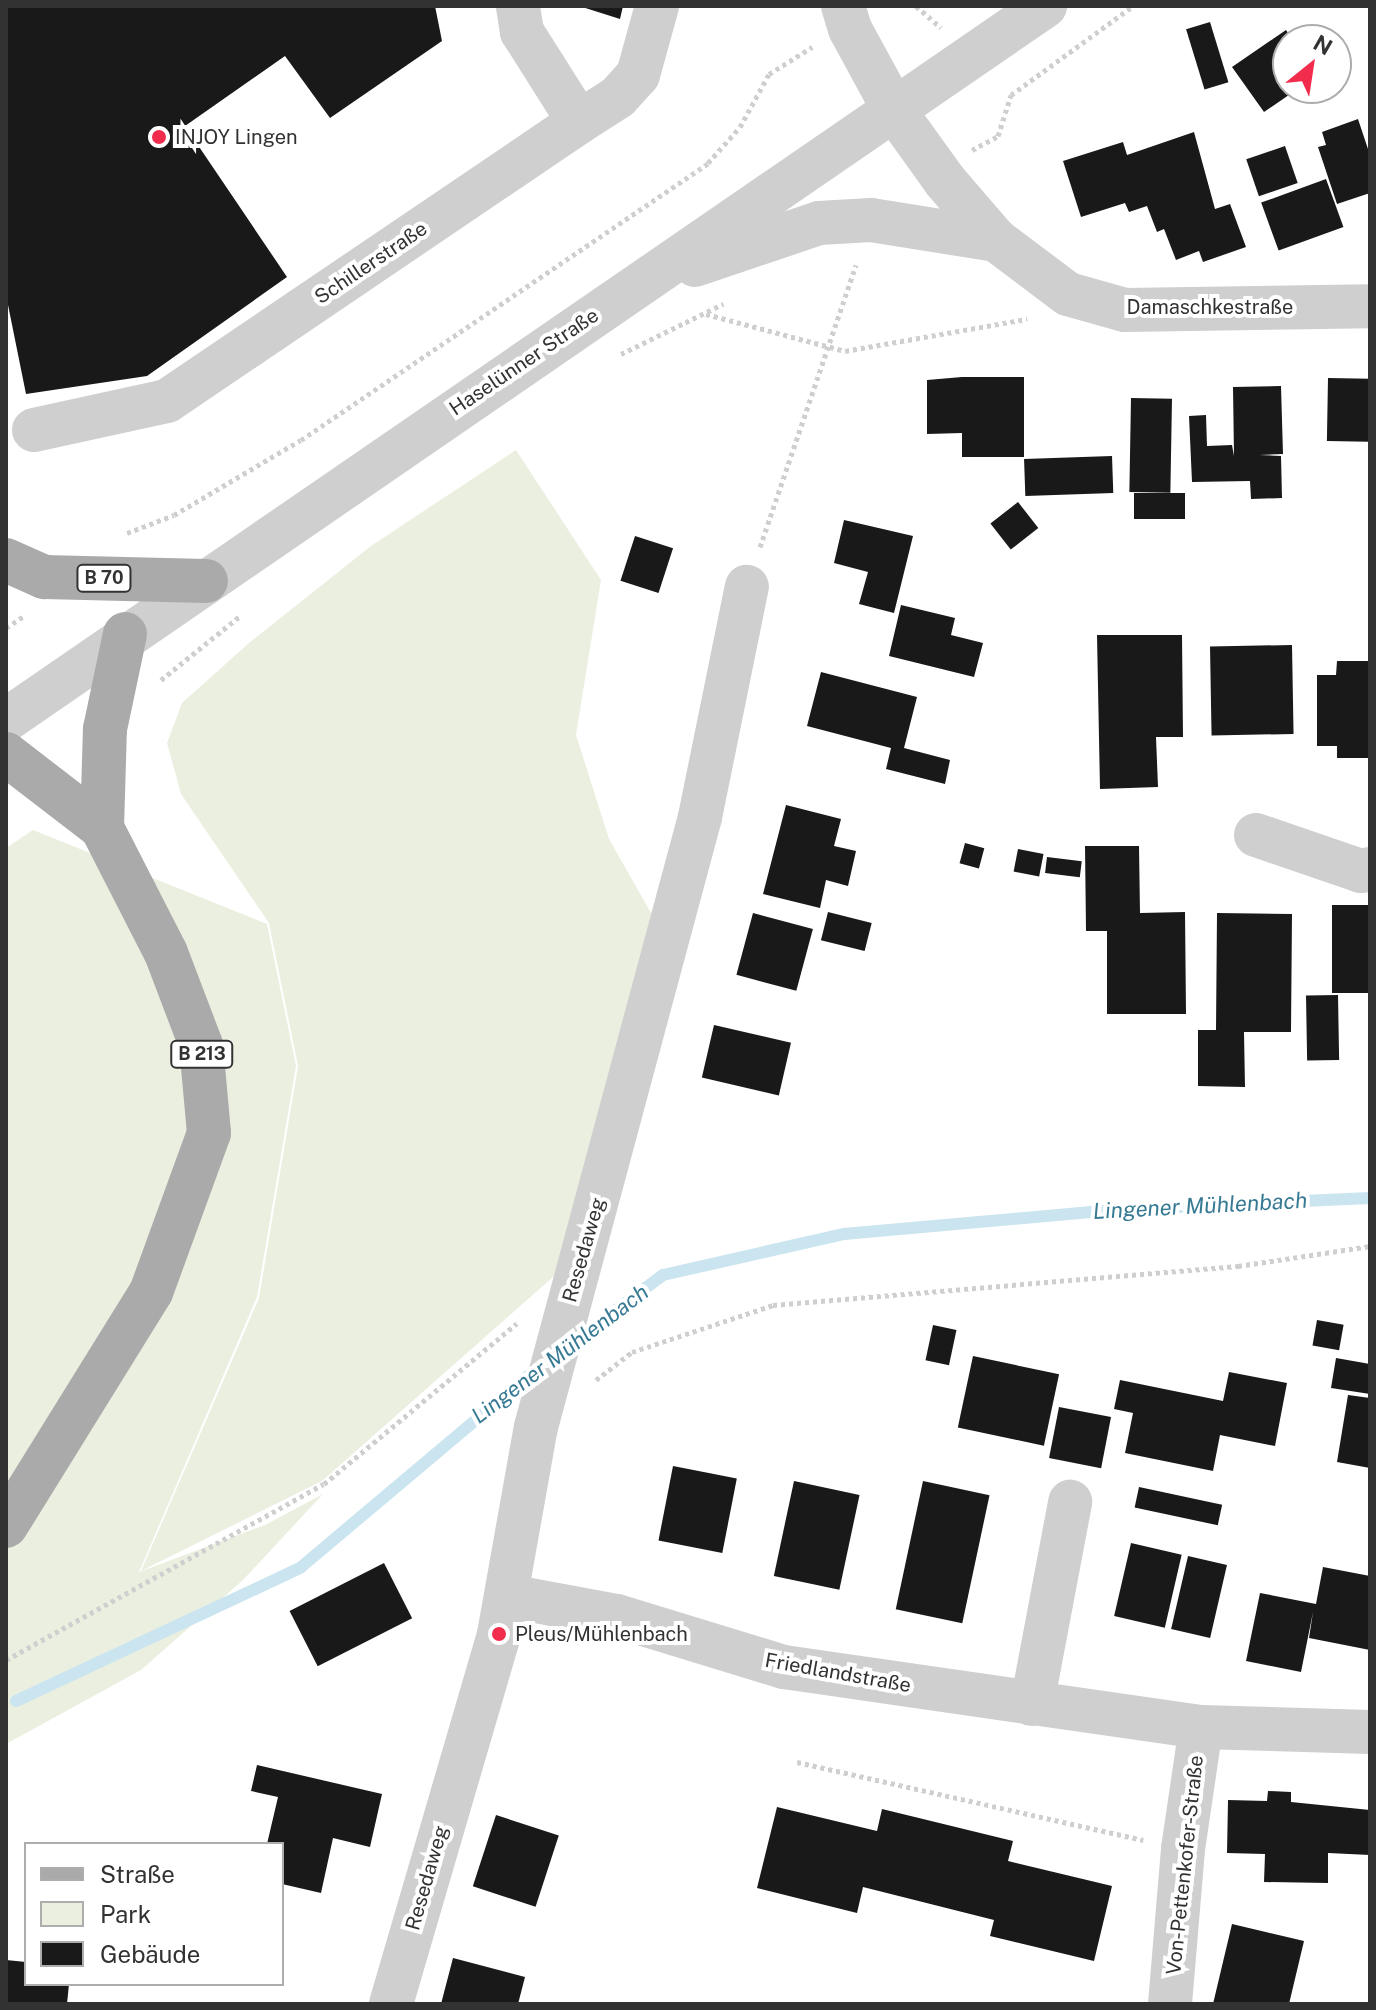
<!DOCTYPE html>
<html>
<head>
<meta charset="utf-8">
<style>
  body { margin:0 }
  #map { position:relative; width:1376px; height:2010px; overflow:hidden; background:#fff; font-family:"Public Sans",sans-serif }
  div>[style] { position:absolute }
  .green>* { inset:0; background:#eaefe0 }
  .stream>* { height:12px; margin:-6px; padding:0 6px; transform-origin:6px; border-radius:6px; background:#cbe5f0 }
  .building>* { inset:0; background:#191919; transform-origin:0 0 }
  .path>* { height:5px; margin-top:-2.5px; transform-origin:0; background:repeating-linear-gradient(90deg,#cfcfcf 0 4px,transparent 0 8px) }
  .minor>* { height:44px; margin:-22px; padding:0 22px; transform-origin:22px; border-radius:22px; background:#cfcfcf }
  .major>* { height:44px; margin:-22px; padding:0 22px; transform-origin:22px; border-radius:22px; background:#aaa }
  .dots>* { width:22px; height:22px; translate:-50% -50%; box-sizing:border-box; border:4px solid #fff; border-radius:50% }
  span { translate:-50% -50%; white-space:nowrap; text-align:center; line-height:1.15; -webkit-text-stroke:8px #fff; paint-order:stroke }
  .shield-label span { padding:2px 6px; background:#fff; border:2px solid; border-radius:6px; -webkit-text-stroke-width:0 }
  .shield-label { font-size:18px; color:#323232; font-weight:700 }
  .poi-label { font-size:20px; color:#323232 }
  .left { translate:0 -50%; text-align:left }
  .street-label { font-size:20px; color:#323232 }
  .water-label { font-size:22px; color:#377a94; font-style:italic }
  .frame { position:absolute; inset:0; border:8px solid #323232; pointer-events:none }
  .legend { position:absolute; left:24px; top:1842px; width:260px; height:144px; box-sizing:border-box; background:#fff; border:2px solid #adadad; margin:0; padding:10px 14px; list-style:none; font-size:24px; color:#323232 }
  .legend li { display:flex; align-items:center; gap:16px; height:40px }
  .legend b { width:40px; border:2px solid #adadad }
  .north { position:absolute; left:1272px; top:24px; width:80px; height:80px; box-sizing:border-box; background:#fff; border:2px solid #adadad; border-radius:50%; rotate:30deg; font-size:22px; font-weight:700; line-height:32px; text-align:center; color:#323232 }
  .north::after { content:''; display:block; margin:auto; width:28px; height:36px; background:#f12c4d; clip-path:polygon(50% 0,100% 100%,50% 72%,0 100%) }
</style>
</head>
<body>
<div id="map">
  <div class="green">
    <i style="clip-path:polygon(516px 450px,601px 580px,576px 735px,609px 839px,655px 920px,561px 1270px,322px 1481px,141px 1571px,259px 1298px,298px 1066px,269px 923px,181px 794px,167px 743px,182px 703px,249px 643px,371px 546px)"></i>
    <i style="clip-path:polygon(33px 830px,267px 924px,296px 1066px,257px 1297px,139px 1572px,265px 1525px,323px 1494px,243px 1580px,141px 1670px,6px 1744px,6px 848px)"></i>
  </div>
  <div class="stream">
    <i style="left:573px;top:1342px;width:112px;rotate:-36.7deg"></i>
    <i style="left:663px;top:1275px;width:186px;rotate:-12.8deg"></i>
    <i style="left:844px;top:1234px;width:270px;rotate:-5.1deg"></i>
    <i style="left:1113px;top:1210px;width:257px;rotate:-2.7deg"></i>
    <i style="left:16px;top:1701px;width:314px;rotate:-25.1deg"></i>
    <i style="left:300px;top:1568px;width:312px;rotate:-40.1deg"></i>
  </div>
  <div class="building">
    <i style="clip-path:polygon(6px 6px,435px 6px,442px 41px,330px 118px,285px 56px,185px 126px,287px 277px,147px 376px,26px 394px,6px 295px)"></i>
    <i style="clip-path:polygon(579px 6px,623px 6px,620px 19px)"></i>
    <i style="left:1210px;top:22px;width:63px;height:25px;rotate:73deg"></i>
    <i style="clip-path:polygon(1286px 30px,1293px 40px,1288px 40px,1288px 88px,1299px 88px,1264px 112px,1232px 67px)"></i>
    <i style="clip-path:polygon(1358px 119px,1370px 155px,1370px 193px,1337px 204px,1318px 147px,1326px 145px,1322px 132px)"></i>
    <i style="clip-path:polygon(1194px 132px,1215px 209px,1230px 204px,1246px 247px,1203px 262px,1199px 251px,1176px 260px,1164px 229px,1157px 232px,1147px 206px,1129px 212px,1125px 203px,1081px 217px,1063px 161px,1123px 142px,1127px 155px)"></i>
    <i style="left:1285px;top:146px;width:39px;height:41px;rotate:71deg"></i>
    <i style="left:1326px;top:179px;width:51px;height:69px;rotate:70deg"></i>
    <i style="clip-path:polygon(962px 377px,1024px 377px,1024px 457px,962px 457px,962px 433px,927px 434px,927px 380px)"></i>
    <i style="left:1328px;top:378px;width:42px;height:63px;rotate:1deg"></i>
    <i style="clip-path:polygon(1281px 386px,1283px 454px,1259px 455px,1281px 456px,1282px 498px,1251px 499px,1250px 481px,1192px 482px,1189px 416px,1206px 415px,1207px 446px,1232px 445px,1234px 456px,1233px 387px)"></i>
    <i style="left:1131px;top:398px;width:41px;height:94px;rotate:1deg"></i>
    <i style="left:1112px;top:456px;width:37px;height:88px;rotate:88deg"></i>
    <i style="left:1134px;top:493px;width:51px;height:26px"></i>
    <i style="left:1018px;top:502px;width:33px;height:35px;rotate:52deg"></i>
    <i style="clip-path:polygon(844px 520px,913px 536px,894px 613px,859px 604px,868px 572px,834px 563px)"></i>
    <i style="left:635px;top:536px;width:40px;height:47px;rotate:18deg"></i>
    <i style="clip-path:polygon(901px 605px,955px 618px,951px 635px,983px 643px,974px 677px,889px 656px)"></i>
    <i style="clip-path:polygon(1097px 635px,1182px 635px,1183px 737px,1156px 737px,1158px 787px,1100px 789px)"></i>
    <i style="left:1292px;top:645px;width:89px;height:82px;rotate:89deg"></i>
    <i style="clip-path:polygon(1337px 661px,1370px 661px,1370px 758px,1337px 758px,1337px 746px,1317px 746px,1317px 675px,1336px 675px)"></i>
    <i style="clip-path:polygon(821px 672px,917px 697px,904px 748px,950px 760px,945px 784px,886px 769px,891px 748px,807px 726px)"></i>
    <i style="clip-path:polygon(786px 805px,841px 819px,834px 846px,856px 851px,848px 886px,826px 880px,820px 908px,763px 894px)"></i>
    <i style="left:965px;top:843px;width:20px;height:21px;rotate:15deg"></i>
    <i style="clip-path:polygon(1085px 846px,1139px 846px,1140px 913px,1185px 912px,1186px 1014px,1107px 1014px,1107px 931px,1086px 931px)"></i>
    <i style="left:1018px;top:849px;width:26px;height:23px;rotate:11deg"></i>
    <i style="left:1047px;top:857px;width:35px;height:16px;rotate:7deg"></i>
    <i style="left:1332px;top:905px;width:38px;height:88px"></i>
    <i style="left:828px;top:912px;width:45px;height:29px;rotate:14deg"></i>
    <i style="left:753px;top:913px;width:62px;height:64px;rotate:15deg"></i>
    <i style="clip-path:polygon(1217px 913px,1292px 914px,1291px 1032px,1244px 1032px,1245px 1087px,1198px 1086px,1198px 1030px,1216px 1030px)"></i>
    <i style="left:1338px;top:995px;width:65px;height:32px;rotate:89deg"></i>
    <i style="left:714px;top:1025px;width:79px;height:54px;rotate:13deg"></i>
    <i style="left:1317px;top:1320px;width:27px;height:26px;rotate:10deg"></i>
    <i style="left:933px;top:1325px;width:24px;height:36px;rotate:12deg"></i>
    <i style="left:973px;top:1356px;width:88px;height:73px;rotate:12deg"></i>
    <i style="clip-path:polygon(1336px 1358px,1370px 1364px,1370px 1394px,1331px 1388px)"></i>
    <i style="clip-path:polygon(1229px 1372px,1287px 1383px,1275px 1446px,1220px 1435px,1213px 1471px,1125px 1453px,1133px 1413px,1114px 1409px,1120px 1380px,1223px 1401px)"></i>
    <i style="clip-path:polygon(1348px 1395px,1370px 1398px,1370px 1468px,1337px 1462px)"></i>
    <i style="left:1059px;top:1407px;width:53px;height:52px;rotate:11deg"></i>
    <i style="left:673px;top:1466px;width:65px;height:76px;rotate:11deg"></i>
    <i style="left:794px;top:1481px;width:67px;height:97px;rotate:12deg"></i>
    <i style="left:923px;top:1481px;width:68px;height:131px;rotate:12deg"></i>
    <i style="left:1139px;top:1487px;width:85px;height:21px;rotate:12deg"></i>
    <i style="left:1131px;top:1543px;width:52px;height:75px;rotate:13deg"></i>
    <i style="left:1188px;top:1556px;width:40px;height:75px;rotate:13deg"></i>
    <i style="left:384px;top:1563px;width:62px;height:106px;rotate:63deg"></i>
    <i style="clip-path:polygon(1323px 1567px,1370px 1576px,1370px 1650px,1309px 1638px,1313px 1612px,1301px 1672px,1246px 1661px,1260px 1593px,1316px 1604px)"></i>
    <i style="clip-path:polygon(257px 1765px,382px 1794px,370px 1847px,333px 1838px,321px 1893px,282px 1884px,282px 1844px,267px 1844px,278px 1797px,251px 1791px)"></i>
    <i style="clip-path:polygon(1268px 1791px,1291px 1792px,1291px 1802px,1370px 1810px,1370px 1855px,1328px 1853px,1328px 1883px,1264px 1882px,1265px 1854px,1227px 1853px,1228px 1800px,1267px 1801px)"></i>
    <i style="clip-path:polygon(777px 1807px,877px 1831px,882px 1809px,1013px 1841px,1008px 1861px,1112px 1886px,1094px 1961px,990px 1936px,994px 1920px,863px 1887px,857px 1913px,757px 1888px)"></i>
    <i style="left:496px;top:1815px;width:66px;height:75px;rotate:18deg"></i>
    <i style="clip-path:polygon(1232px 1924px,1304px 1941px,1289px 2004px,1213px 2004px)"></i>
    <i style="clip-path:polygon(453px 1958px,525px 1977px,518px 2004px,441px 2004px)"></i>
    <i style="clip-path:polygon(6px 1960px,26px 1962px,26px 1984px,69px 1984px,67px 2004px,6px 2004px)"></i>
  </div>
  <div class="path">
    <i style="left:916px;top:6px;width:33px;rotate:41deg"></i>
    <i style="left:972px;top:150px;width:30px;rotate:-28deg"></i>
    <i style="left:998px;top:136px;width:43px;rotate:-72.4deg"></i>
    <i style="left:1011px;top:95px;width:151px;rotate:-36.1deg"></i>
    <i style="left:706px;top:314px;width:144px;rotate:14.9deg"></i>
    <i style="left:845px;top:351px;width:185px;rotate:-10deg"></i>
    <i style="left:621px;top:354px;width:114px;rotate:-26.1deg"></i>
    <i style="left:127px;top:533px;width:50px;rotate:-21deg"></i>
    <i style="left:174px;top:515px;width:147px;rotate:-30.6deg"></i>
    <i style="left:301px;top:440px;width:492px;rotate:-34.2deg"></i>
    <i style="left:708px;top:163px;width:48px;rotate:-48.4deg"></i>
    <i style="left:740px;top:127px;width:60px;rotate:-61.3deg"></i>
    <i style="left:769px;top:74px;width:51px;rotate:-32.1deg"></i>
    <i style="left:760px;top:547px;width:298px;rotate:-71.2deg"></i>
    <i style="left:6px;top:628px;width:23px;rotate:-34deg"></i>
    <i style="left:161px;top:680px;width:102px;rotate:-39deg"></i>
    <i style="left:596px;top:1380px;width:46px;rotate:-37.9deg"></i>
    <i style="left:632px;top:1352px;width:149px;rotate:-18.4deg"></i>
    <i style="left:773px;top:1305px;width:467px;rotate:-4.8deg"></i>
    <i style="left:1238px;top:1266px;width:134px;rotate:-8.6deg"></i>
    <i style="left:6px;top:1660px;width:363px;rotate:-29deg"></i>
    <i style="left:324px;top:1484px;width:251px;rotate:-39.8deg"></i>
    <i style="left:797px;top:1762px;width:355px;rotate:12.7deg"></i>
  </div>
  <div class="minor">
    <i style="left:843px;top:6px;width:24px;rotate:73deg"></i>
    <i style="left:850px;top:29px;width:92px;rotate:61.5deg"></i>
    <i style="left:894px;top:110px;width:87px;rotate:54.3deg"></i>
    <i style="left:945px;top:181px;width:78px;rotate:49.2deg"></i>
    <i style="left:996px;top:240px;width:90px;rotate:36.9deg"></i>
    <i style="left:1068px;top:294px;width:59px;rotate:15.7deg"></i>
    <i style="left:1125px;top:310px;width:245px;rotate:-0.9deg"></i>
    <i style="left:579px;top:122px;width:46px;rotate:-32.7deg"></i>
    <i style="left:618px;top:97px;width:30px;rotate:-48deg"></i>
    <i style="left:638px;top:75px;width:72px;rotate:-74.6deg"></i>
    <i style="left:695px;top:265px;width:131px;rotate:-18.7deg"></i>
    <i style="left:819px;top:223px;width:52px;rotate:-3.3deg"></i>
    <i style="left:871px;top:220px;width:127px;rotate:9.1deg"></i>
    <i style="left:34px;top:430px;width:136px;rotate:-12.3deg"></i>
    <i style="left:167px;top:401px;width:498px;rotate:-34.1deg"></i>
    <i style="left:579px;top:122px;width:107px;rotate:-122.3deg"></i>
    <i style="left:522px;top:32px;width:26px;rotate:-99deg"></i>
    <i style="left:6px;top:720px;width:1261px;rotate:-34.5deg"></i>
    <i style="left:1256px;top:835px;width:111px;rotate:18.9deg"></i>
    <i style="left:1361px;top:871px;width:9px;rotate:-13deg"></i>
    <i style="left:508px;top:1596px;width:111px;rotate:10.4deg"></i>
    <i style="left:617px;top:1616px;width:175px;rotate:17deg"></i>
    <i style="left:784px;top:1667px;width:421px;rotate:8.2deg"></i>
    <i style="left:1201px;top:1727px;width:169px;rotate:1.7deg"></i>
    <i style="left:1032px;top:1704px;width:206px;rotate:-79.3deg"></i>
    <i style="left:391px;top:2004px;width:385px;rotate:-73.7deg"></i>
    <i style="left:499px;top:1634px;width:210px;rotate:-79.9deg"></i>
    <i style="left:536px;top:1427px;width:632px;rotate:-74.95deg"></i>
    <i style="left:700px;top:817px;width:235px;rotate:-78.5deg"></i>
    <i style="left:1170px;top:2004px;width:156px;rotate:-85.2deg"></i>
    <i style="left:1183px;top:1849px;width:123px;rotate:-81.6deg"></i>
  </div>
  <div class="major">
    <i style="left:6px;top:560px;width:42px;rotate:24.1deg"></i>
    <i style="left:44px;top:577px;width:162px;rotate:1.4deg"></i>
    <i style="left:6px;top:754px;width:121px;rotate:37.6deg"></i>
    <i style="left:102px;top:828px;width:140px;rotate:62.9deg"></i>
    <i style="left:166px;top:953px;width:98px;rotate:69.2deg"></i>
    <i style="left:201px;top:1045px;width:88px;rotate:84.8deg"></i>
    <i style="left:209px;top:1133px;width:169px;rotate:110deg"></i>
    <i style="left:151px;top:1292px;width:275px;rotate:121.8deg"></i>
    <i style="left:102px;top:828px;width:99px;rotate:-88.3deg"></i>
    <i style="left:105px;top:729px;width:97px;rotate:-78.1deg"></i>
  </div>
  <div class="dots">
    <i style="left:159px;top:137px;background:#f12c4d"></i>
    <i style="left:499px;top:1634px;background:#f12c4d"></i>
  </div>
  <div class="shield-label">
    <span style="left:104px;top:578px">B 70</span>
    <span style="left:202px;top:1054px">B 213</span>
  </div>
  <div class="poi-label">
    <span class="left" style="left:175px;top:137px">INJOY Lingen</span>
    <span class="left" style="left:515px;top:1634px">Pleus/Mühlenbach</span>
  </div>
  <div class="street-label">
    <span style="left:371px;top:263px;rotate:-34deg">Schillerstraße</span>
    <span style="left:1210px;top:307px">Damaschkestraße</span>
    <span style="left:524px;top:362px;rotate:-34deg">Haselünner Straße</span>
    <span style="left:584px;top:1250px;rotate:-74deg">Resedaweg</span>
    <span style="left:838px;top:1673px;rotate:10deg">Friedlandstraße</span>
    <span style="left:1185px;top:1865px;rotate:-84deg">Von-Pettenkofer-Straße</span>
    <span style="left:427px;top:1878px;rotate:-74deg">Resedaweg</span>
  </div>
  <div class="water-label">
    <span style="left:1200px;top:1206px;rotate:-3deg">Lingener Mühlenbach</span>
    <span style="left:560px;top:1354px;rotate:-37deg">Lingener Mühlenbach</span>
  </div>
  <div class="frame"></div>
  <ul class="legend">
  <li><b style="height:10px;background:#aaa"></b>Straße</li>
  <li><b style="height:22px;background:#eaefe0"></b>Park</li>
  <li><b style="height:22px;background:#191919"></b>Gebäude</li>
  </ul>
  <div class="north">N</div>
</div>
</body>
</html>
